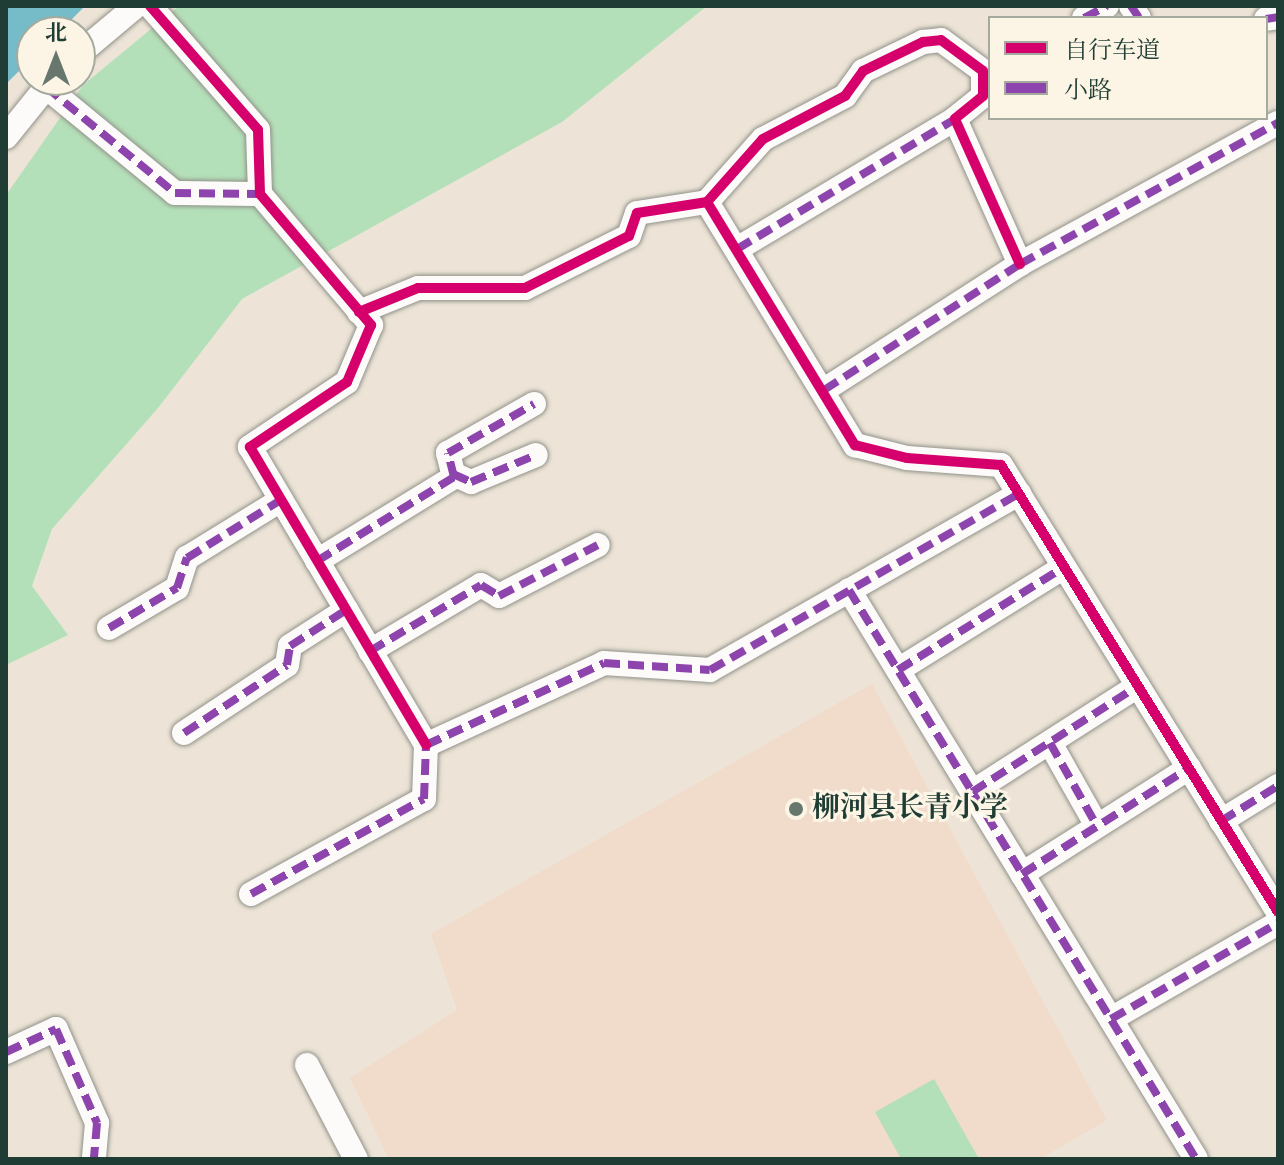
<!DOCTYPE html>
<html>
<head>
<meta charset="utf-8">
<style>
  body { margin:0 }
  #map { position:relative; width:1284px; height:1165px; overflow:hidden; background:#ede4d7; font-family:"Old Standard TT","Noto Serif SC",serif }
  div>[style] { position:absolute }
  .built>* { inset:0; background:#f1dbcb }
  .green>* { inset:0; background:#b4e0b9 }
  .water>* { inset:0; background:#75bbc8 }
  .roads { filter:drop-shadow(0 0 2px #91928a) drop-shadow(0 0 2px #91928a) }
  .minor>* { height:24px; margin:-12px; padding:0 12px; transform-origin:12px; border-radius:12px; background:#fcfbf9 }
  .quiet>* { height:8px; margin-top:-4px; transform-origin:0; background:repeating-linear-gradient(90deg,#8e44ad 0 16px,transparent 0 24px) }
  .cycleway>* { height:10px; margin:-5px; padding:0 5px; transform-origin:5px; border-radius:5px; background:#d6006c }
  .dots>* { width:22px; height:22px; translate:-50% -50%; box-sizing:border-box; border:4px solid #fcf5e5; border-radius:50% }
  span { translate:-50% -50%; white-space:nowrap; text-align:center; line-height:1.15; -webkit-text-stroke:6px #fcf5e5; paint-order:stroke }
  .poi-label { font-size:28px; color:#1f3d34; font-weight:700 }
  .left { translate:0 -50%; text-align:left }
  .frame { position:absolute; inset:0; border:8px solid #1f3d34; pointer-events:none }
  .legend { position:absolute; left:988px; top:16px; width:280px; height:104px; box-sizing:border-box; background:#fcf5e5; border:2px solid #a4ab9e; margin:0; padding:10px 14px; list-style:none; font-size:24px; color:#1f3d34 }
  .legend li { display:flex; align-items:center; gap:16px; height:40px }
  .legend b { width:40px; border:2px solid #a4ab9e }
  .north { position:absolute; left:16px; top:16px; width:80px; height:80px; box-sizing:border-box; background:#fcf5e5; border:2px solid #a4ab9e; border-radius:50%; rotate:0deg; font-size:22px; font-weight:700; line-height:32px; text-align:center; color:#1f3d34 }
  .north::after { content:''; display:block; margin:auto; width:28px; height:36px; background:#67776d; clip-path:polygon(50% 0,100% 100%,50% 72%,0 100%) }
</style>
</head>
<body>
<div id="map">
  <div class="built">
    <i style="clip-path:polygon(872px 684px,1107px 1120px,1040px 1159px,389px 1159px,350px 1078px,457px 1010px,431px 934px)"></i>
  </div>
  <div class="green">
    <i style="clip-path:polygon(179px 6px,707px 6px,562px 122px,242px 299px,158px 408px,52px 529px,32px 586px,68px 635px,6px 665px,6px 195px,83px 85px)"></i>
    <i style="clip-path:polygon(934px 1079px,979px 1159px,901px 1159px,875px 1112px)"></i>
  </div>
  <div class="water">
    <i style="clip-path:polygon(6px 6px,85px 6px,59px 32px,32px 32px,32px 58px,6px 84px)"></i>
  </div>
  <div class="roads">
    <div class="minor">
      <i style="left:150px;top:6px;width:164px;rotate:48.9deg"></i>
      <i style="left:258px;top:130px;width:64px;rotate:88.2deg"></i>
      <i style="left:260px;top:194px;width:172px;rotate:49.7deg"></i>
      <i style="left:371px;top:325px;width:62px;rotate:112.8deg"></i>
      <i style="left:347px;top:382px;width:117px;rotate:146.2deg"></i>
      <i style="left:250px;top:447px;width:346px;rotate:59.4deg"></i>
      <i style="left:1131px;top:6px;width:14px;rotate:56deg"></i>
      <i style="left:1084px;top:18px;width:26px;rotate:-28deg"></i>
      <i style="left:1266px;top:19px;width:12px;rotate:-9deg"></i>
      <i style="left:80px;top:53px;width:73px;rotate:-40deg"></i>
      <i style="left:46px;top:87px;width:167px;rotate:39.4deg"></i>
      <i style="left:175px;top:193px;width:85px;rotate:0.7deg"></i>
      <i style="left:6px;top:137px;width:73px;rotate:-51.1deg"></i>
      <i style="left:707px;top:202px;width:285px;rotate:58.7deg"></i>
      <i style="left:855px;top:445px;width:54px;rotate:14deg"></i>
      <i style="left:907px;top:458px;width:94px;rotate:4.3deg"></i>
      <i style="left:1001px;top:465px;width:526px;rotate:58.21deg"></i>
      <i style="left:737px;top:249px;width:254px;rotate:-30.8deg"></i>
      <i style="left:359px;top:312px;width:64px;rotate:-22.1deg"></i>
      <i style="left:418px;top:288px;width:107px"></i>
      <i style="left:525px;top:288px;width:116px;rotate:-26.6deg"></i>
      <i style="left:629px;top:236px;width:24px;rotate:-71deg"></i>
      <i style="left:637px;top:213px;width:71px;rotate:-8.9deg"></i>
      <i style="left:707px;top:202px;width:84px;rotate:-48.4deg"></i>
      <i style="left:763px;top:139px;width:93px;rotate:-27.7deg"></i>
      <i style="left:845px;top:96px;width:31px;rotate:-54deg"></i>
      <i style="left:863px;top:71px;width:67px;rotate:-25.8deg"></i>
      <i style="left:923px;top:42px;width:18px;rotate:-6deg"></i>
      <i style="left:941px;top:40px;width:52px;rotate:36.4deg"></i>
      <i style="left:983px;top:71px;width:25px;rotate:90deg"></i>
      <i style="left:983px;top:96px;width:36px;rotate:141deg"></i>
      <i style="left:955px;top:119px;width:159px;rotate:65.9deg"></i>
      <i style="left:824px;top:390px;width:233px;rotate:-32.7deg"></i>
      <i style="left:1020px;top:264px;width:294px;rotate:-28.7deg"></i>
      <i style="left:453px;top:474px;width:20px;rotate:24deg"></i>
      <i style="left:471px;top:482px;width:70px;rotate:-22.6deg"></i>
      <i style="left:317px;top:561px;width:161px;rotate:-31.5deg"></i>
      <i style="left:454px;top:477px;width:25px;rotate:-104deg"></i>
      <i style="left:448px;top:453px;width:99px;rotate:-29.7deg"></i>
      <i style="left:849px;top:590px;width:666px;rotate:58.62deg"></i>
      <i style="left:109px;top:628px;width:79px;rotate:-30.5deg"></i>
      <i style="left:177px;top:588px;width:32px;rotate:-72deg"></i>
      <i style="left:187px;top:558px;width:110px;rotate:-31.7deg"></i>
      <i style="left:370px;top:651px;width:129px;rotate:-30.7deg"></i>
      <i style="left:481px;top:585px;width:21px;rotate:31deg"></i>
      <i style="left:499px;top:596px;width:111px;rotate:-27.3deg"></i>
      <i style="left:898px;top:670px;width:195px;rotate:-31.8deg"></i>
      <i style="left:184px;top:733px;width:123px;rotate:-33.4deg"></i>
      <i style="left:287px;top:665px;width:19px;rotate:-81deg"></i>
      <i style="left:290px;top:646px;width:67px;rotate:-32.7deg"></i>
      <i style="left:1050px;top:743px;width:95px;rotate:60.5deg"></i>
      <i style="left:972px;top:792px;width:197px;rotate:-32.6deg"></i>
      <i style="left:1221px;top:821px;width:67px;rotate:-31.6deg"></i>
      <i style="left:1022px;top:874px;width:198px;rotate:-32.4deg"></i>
      <i style="left:251px;top:894px;width:197px;rotate:-28.8deg"></i>
      <i style="left:424px;top:799px;width:54px;rotate:-87.9deg"></i>
      <i style="left:426px;top:745px;width:196px;rotate:-24.7deg"></i>
      <i style="left:604px;top:663px;width:106px;rotate:3.8deg"></i>
      <i style="left:710px;top:670px;width:356px;rotate:-29.7deg"></i>
      <i style="left:1111px;top:1019px;width:193px;rotate:-29.9deg"></i>
      <i style="left:6px;top:1052px;width:55px;rotate:-24.7deg"></i>
      <i style="left:56px;top:1029px;width:103px;rotate:66.4deg"></i>
      <i style="left:97px;top:1123px;width:36px;rotate:95deg"></i>
      <i style="left:307px;top:1065px;width:106px;rotate:62.5deg"></i>
    </div>
  </div>
  <div class="quiet">
    <i style="left:1131px;top:6px;width:14px;rotate:56deg"></i>
    <i style="left:1084px;top:18px;width:26px;rotate:-28deg"></i>
    <i style="left:1266px;top:19px;width:12px;rotate:-9deg"></i>
    <i style="left:46px;top:87px;width:167px;rotate:39.4deg"></i>
    <i style="left:175px;top:193px;width:85px;rotate:0.7deg"></i>
    <i style="left:737px;top:249px;width:254px;rotate:-30.8deg"></i>
    <i style="left:824px;top:390px;width:233px;rotate:-32.7deg"></i>
    <i style="left:1020px;top:264px;width:294px;rotate:-28.7deg"></i>
    <i style="left:453px;top:474px;width:20px;rotate:24deg"></i>
    <i style="left:471px;top:482px;width:70px;rotate:-22.6deg"></i>
    <i style="left:317px;top:561px;width:161px;rotate:-31.5deg"></i>
    <i style="left:454px;top:477px;width:25px;rotate:-104deg"></i>
    <i style="left:448px;top:453px;width:99px;rotate:-29.7deg"></i>
    <i style="left:849px;top:590px;width:666px;rotate:58.62deg"></i>
    <i style="left:109px;top:628px;width:79px;rotate:-30.5deg"></i>
    <i style="left:177px;top:588px;width:32px;rotate:-72deg"></i>
    <i style="left:187px;top:558px;width:110px;rotate:-31.7deg"></i>
    <i style="left:370px;top:651px;width:129px;rotate:-30.7deg"></i>
    <i style="left:481px;top:585px;width:21px;rotate:31deg"></i>
    <i style="left:499px;top:596px;width:111px;rotate:-27.3deg"></i>
    <i style="left:898px;top:670px;width:195px;rotate:-31.8deg"></i>
    <i style="left:184px;top:733px;width:123px;rotate:-33.4deg"></i>
    <i style="left:287px;top:665px;width:19px;rotate:-81deg"></i>
    <i style="left:290px;top:646px;width:67px;rotate:-32.7deg"></i>
    <i style="left:1050px;top:743px;width:95px;rotate:60.5deg"></i>
    <i style="left:972px;top:792px;width:197px;rotate:-32.6deg"></i>
    <i style="left:1221px;top:821px;width:67px;rotate:-31.6deg"></i>
    <i style="left:1022px;top:874px;width:198px;rotate:-32.4deg"></i>
    <i style="left:251px;top:894px;width:197px;rotate:-28.8deg"></i>
    <i style="left:424px;top:799px;width:54px;rotate:-87.9deg"></i>
    <i style="left:426px;top:745px;width:196px;rotate:-24.7deg"></i>
    <i style="left:604px;top:663px;width:106px;rotate:3.8deg"></i>
    <i style="left:710px;top:670px;width:356px;rotate:-29.7deg"></i>
    <i style="left:1111px;top:1019px;width:193px;rotate:-29.9deg"></i>
    <i style="left:6px;top:1052px;width:55px;rotate:-24.7deg"></i>
    <i style="left:56px;top:1029px;width:103px;rotate:66.4deg"></i>
    <i style="left:97px;top:1123px;width:36px;rotate:95deg"></i>
  </div>
  <div class="cycleway">
    <i style="left:150px;top:6px;width:164px;rotate:48.9deg"></i>
    <i style="left:258px;top:130px;width:64px;rotate:88.2deg"></i>
    <i style="left:260px;top:194px;width:172px;rotate:49.7deg"></i>
    <i style="left:371px;top:325px;width:62px;rotate:112.8deg"></i>
    <i style="left:347px;top:382px;width:117px;rotate:146.2deg"></i>
    <i style="left:250px;top:447px;width:346px;rotate:59.4deg"></i>
    <i style="left:707px;top:202px;width:285px;rotate:58.7deg"></i>
    <i style="left:855px;top:445px;width:54px;rotate:14deg"></i>
    <i style="left:907px;top:458px;width:94px;rotate:4.3deg"></i>
    <i style="left:1001px;top:465px;width:526px;rotate:58.21deg"></i>
    <i style="left:359px;top:312px;width:64px;rotate:-22.1deg"></i>
    <i style="left:418px;top:288px;width:107px"></i>
    <i style="left:525px;top:288px;width:116px;rotate:-26.6deg"></i>
    <i style="left:629px;top:236px;width:24px;rotate:-71deg"></i>
    <i style="left:637px;top:213px;width:71px;rotate:-8.9deg"></i>
    <i style="left:707px;top:202px;width:84px;rotate:-48.4deg"></i>
    <i style="left:763px;top:139px;width:93px;rotate:-27.7deg"></i>
    <i style="left:845px;top:96px;width:31px;rotate:-54deg"></i>
    <i style="left:863px;top:71px;width:67px;rotate:-25.8deg"></i>
    <i style="left:923px;top:42px;width:18px;rotate:-6deg"></i>
    <i style="left:941px;top:40px;width:52px;rotate:36.4deg"></i>
    <i style="left:983px;top:71px;width:25px;rotate:90deg"></i>
    <i style="left:983px;top:96px;width:36px;rotate:141deg"></i>
    <i style="left:955px;top:119px;width:159px;rotate:65.9deg"></i>
  </div>
  <div class="dots">
    <i style="left:796px;top:809px;background:#67776d"></i>
  </div>
  <div class="poi-label">
    <span class="left" style="left:812px;top:809px">柳河县长青小学</span>
  </div>
  <div class="frame"></div>
  <ul class="legend">
  <li><b style="height:10px;background:#d6006c"></b>自行车道</li>
  <li><b style="height:10px;background:#8e44ad"></b>小路</li>
  </ul>
  <div class="north">北</div>
</div>
</body>
</html>
